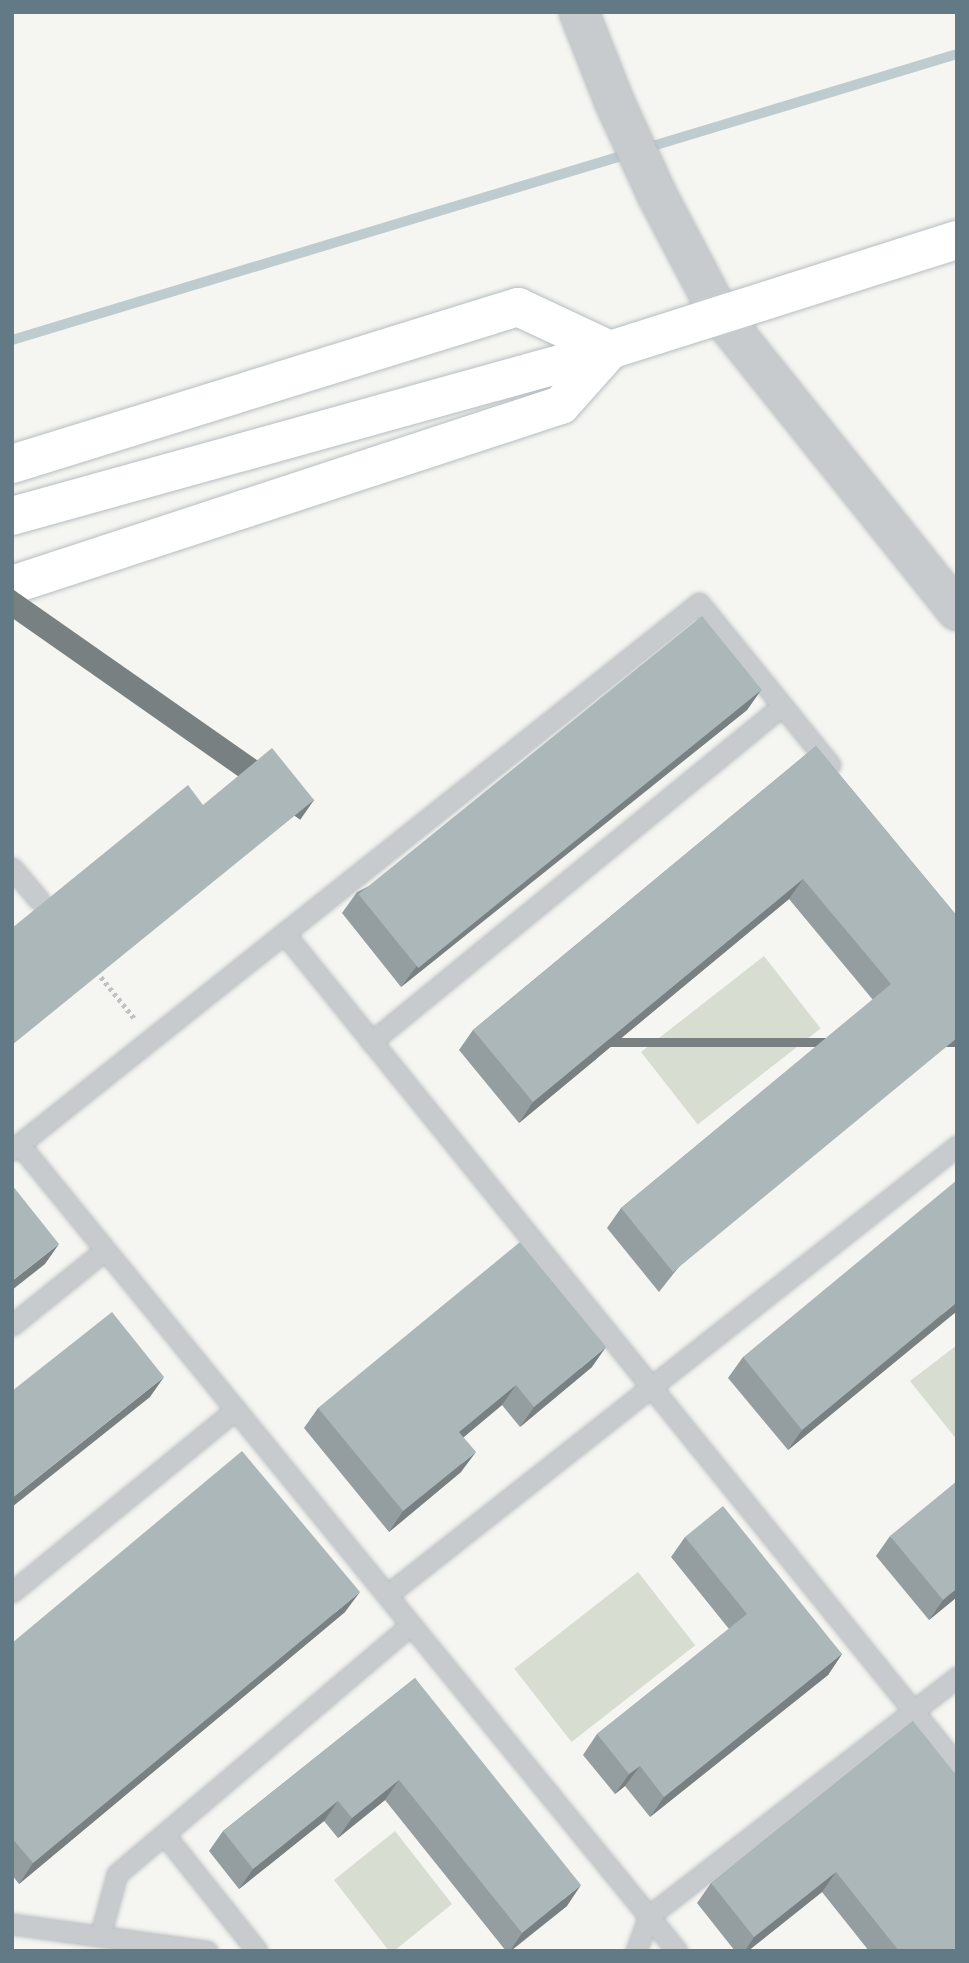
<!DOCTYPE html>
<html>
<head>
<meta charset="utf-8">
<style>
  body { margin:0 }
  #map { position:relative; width:969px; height:1963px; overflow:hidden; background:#f5f5f1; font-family:"PT Sans",sans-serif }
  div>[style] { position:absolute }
  .green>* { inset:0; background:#d7ded1; transform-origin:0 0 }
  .stream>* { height:10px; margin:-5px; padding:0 5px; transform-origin:5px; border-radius:5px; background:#beccd0 }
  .path>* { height:4.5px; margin-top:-2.25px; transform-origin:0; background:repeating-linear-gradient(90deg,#c0c2c3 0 3.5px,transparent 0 7px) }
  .roads { filter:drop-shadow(0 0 2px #b6bdc0) drop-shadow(0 0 2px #b6bdc0) }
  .lane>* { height:19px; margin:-9.5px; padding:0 9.5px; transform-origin:9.5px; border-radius:9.5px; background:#c7cbcd }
  .street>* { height:38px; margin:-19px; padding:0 19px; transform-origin:19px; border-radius:19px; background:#c7cbcd }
  .secondary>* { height:38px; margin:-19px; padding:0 19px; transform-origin:19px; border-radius:19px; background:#fff }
  .wall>* { inset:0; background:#949da0 }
  .shaded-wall>* { inset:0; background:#788082; transform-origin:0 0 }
  .building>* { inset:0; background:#acb7ba; transform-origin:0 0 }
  span { translate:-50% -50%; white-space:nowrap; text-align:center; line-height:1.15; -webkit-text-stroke:7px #fff; paint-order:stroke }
  .frame { position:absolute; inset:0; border:14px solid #617a85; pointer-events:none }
</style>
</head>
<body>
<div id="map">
  <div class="green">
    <i style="left:764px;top:956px;width:92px;height:156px;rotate:52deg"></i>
    <i style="clip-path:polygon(957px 1345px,957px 1440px,910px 1381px)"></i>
    <i style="left:638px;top:1572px;width:93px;height:157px;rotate:52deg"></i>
    <i style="clip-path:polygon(395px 1831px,452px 1904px,394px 1951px,389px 1951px,334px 1880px)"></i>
  </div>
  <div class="stream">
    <i style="left:646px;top:148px;width:325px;rotate:-16.8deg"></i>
    <i style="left:12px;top:340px;width:643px;rotate:-16.8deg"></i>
  </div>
  <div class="path">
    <i style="left:101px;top:977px;width:54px;rotate:51deg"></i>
  </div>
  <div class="roads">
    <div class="lane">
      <i style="left:12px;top:868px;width:42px;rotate:49.8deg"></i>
      <i style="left:284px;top:933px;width:1070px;rotate:51.03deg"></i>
      <i style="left:371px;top:1042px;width:531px;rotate:-39.27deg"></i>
      <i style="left:19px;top:1144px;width:1041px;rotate:50.81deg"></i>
      <i style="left:12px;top:1150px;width:878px;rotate:-38.53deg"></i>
      <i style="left:699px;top:603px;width:208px;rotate:51deg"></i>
      <i style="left:12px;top:1325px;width:119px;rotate:-38.9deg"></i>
      <i style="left:12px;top:1592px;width:289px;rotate:-39.2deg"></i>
      <i style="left:387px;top:1595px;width:726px;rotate:-38.23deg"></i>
      <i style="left:164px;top:1834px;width:149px;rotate:51.5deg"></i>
      <i style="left:12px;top:1924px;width:197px;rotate:7.9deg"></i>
      <i style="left:100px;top:1936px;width:64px;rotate:-74.7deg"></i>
      <i style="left:117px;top:1874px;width:385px;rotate:-40.3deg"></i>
      <i style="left:636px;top:1951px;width:37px;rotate:-70deg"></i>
      <i style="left:649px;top:1916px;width:390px;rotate:-37.8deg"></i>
    </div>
    <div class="street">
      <i style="left:579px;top:12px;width:96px;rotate:68.5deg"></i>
      <i style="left:614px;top:101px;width:106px;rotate:65.4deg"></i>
      <i style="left:658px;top:197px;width:133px;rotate:62.3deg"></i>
      <i style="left:720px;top:315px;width:379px;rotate:51.3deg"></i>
    </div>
    <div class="secondary">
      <i style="left:12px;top:464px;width:530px;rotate:-17.24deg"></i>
      <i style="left:518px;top:307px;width:102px;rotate:25.1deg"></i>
      <i style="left:610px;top:350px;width:74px;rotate:131.7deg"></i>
      <i style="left:561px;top:405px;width:578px;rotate:161.85deg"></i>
      <i style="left:12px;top:516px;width:621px;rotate:-15.51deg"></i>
      <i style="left:610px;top:350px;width:364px;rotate:-17.6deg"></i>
    </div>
  </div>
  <div class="wall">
    <i style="clip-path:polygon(761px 690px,747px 710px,401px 987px,342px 913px,357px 892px)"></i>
    <i style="clip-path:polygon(816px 746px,957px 916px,659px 1292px,607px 1228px,621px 1208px,873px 1000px,789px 899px,519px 1123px,459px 1050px,473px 1030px)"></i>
    <i style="clip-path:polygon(957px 1311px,788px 1450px,728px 1378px,743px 1357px)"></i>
    <i style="clip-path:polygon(592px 1367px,520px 1427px,502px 1405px,463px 1437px,461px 1472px,389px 1532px,304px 1428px,318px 1408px)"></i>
    <i style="clip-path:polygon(890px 1536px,957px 1597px,929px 1620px,876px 1556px)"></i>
    <i style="clip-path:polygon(685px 1537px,842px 1654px,828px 1675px,650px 1817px,625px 1786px,615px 1794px,583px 1755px,597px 1734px,729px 1629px,671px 1557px)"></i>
    <i style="clip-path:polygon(345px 1612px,19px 1884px,12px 1875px,12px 1643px)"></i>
    <i style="clip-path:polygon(415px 1678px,567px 1906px,511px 1951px,506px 1951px,385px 1800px,338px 1838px,324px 1821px,239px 1889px,209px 1851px,223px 1831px)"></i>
    <i style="clip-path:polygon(913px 1721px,957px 1951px,869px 1951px,822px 1892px,748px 1951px,735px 1951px,697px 1903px,711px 1883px)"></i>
  </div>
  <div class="shaded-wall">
    <i style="clip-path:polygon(761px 690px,747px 710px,401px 987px,416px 967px)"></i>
    <i style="left:314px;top:800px;width:24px;height:389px;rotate:125deg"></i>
    <i style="clip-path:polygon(803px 879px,789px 899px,519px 1123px,533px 1102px)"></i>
    <i style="left:957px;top:1038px;width:9px;height:368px;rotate:90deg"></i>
    <i style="clip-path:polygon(59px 1244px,45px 1264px,12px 1290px,12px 1281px)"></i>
    <i style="clip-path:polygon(957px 1302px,957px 1311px,788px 1450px,802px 1430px)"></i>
    <i style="clip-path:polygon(606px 1347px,592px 1367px,520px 1427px,534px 1407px)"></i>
    <i style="clip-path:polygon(164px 1377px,150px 1397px,12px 1507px,12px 1498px)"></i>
    <i style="clip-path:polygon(516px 1385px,502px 1405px,445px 1453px,459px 1432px)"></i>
    <i style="clip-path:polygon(476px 1452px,461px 1472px,389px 1532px,403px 1511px)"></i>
    <i style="clip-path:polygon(957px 1588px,957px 1597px,929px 1620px,943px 1600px)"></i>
    <i style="clip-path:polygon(360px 1592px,345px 1612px,19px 1884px,33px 1863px)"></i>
    <i style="clip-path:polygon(842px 1654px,828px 1675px,650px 1817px,664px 1797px)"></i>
    <i style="clip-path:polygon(640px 1766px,625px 1786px,615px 1794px,629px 1774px)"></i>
    <i style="clip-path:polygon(399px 1780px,385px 1800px,338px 1838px,352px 1818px)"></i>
    <i style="clip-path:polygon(338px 1801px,324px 1821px,239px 1889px,253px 1869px)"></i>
    <i style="clip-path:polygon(836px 1872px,822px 1892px,748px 1951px,745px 1951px,754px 1937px)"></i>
    <i style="clip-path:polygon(581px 1885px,567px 1906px,510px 1951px,522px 1933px)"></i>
  </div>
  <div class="building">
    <i style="left:702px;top:616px;width:95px;height:442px;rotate:51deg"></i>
    <i style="clip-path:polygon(816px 746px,957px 916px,957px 1038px,673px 1272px,621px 1208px,891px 984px,803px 879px,533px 1102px,473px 1030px)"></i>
    <i style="clip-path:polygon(272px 748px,314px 800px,12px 1045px,12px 928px,188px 785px,203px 805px)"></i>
    <i style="clip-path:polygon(957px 1180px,957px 1302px,802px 1430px,743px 1357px)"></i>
    <i style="clip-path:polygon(12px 1185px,59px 1244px,12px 1281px)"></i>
    <i style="clip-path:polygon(520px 1242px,606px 1347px,534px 1407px,516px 1385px,459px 1432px,476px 1452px,403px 1511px,318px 1408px)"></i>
    <i style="clip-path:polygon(112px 1312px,164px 1377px,12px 1498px,12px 1391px)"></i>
    <i style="clip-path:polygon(242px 1451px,360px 1592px,33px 1863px,12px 1838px,12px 1643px)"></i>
    <i style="clip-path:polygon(957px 1481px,957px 1588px,943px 1600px,890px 1536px)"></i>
    <i style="clip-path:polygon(723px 1506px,842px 1654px,664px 1797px,640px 1766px,629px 1774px,597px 1734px,747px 1614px,685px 1537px)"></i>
    <i style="clip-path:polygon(415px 1678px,581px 1885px,522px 1933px,399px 1780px,352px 1818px,338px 1801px,253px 1869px,223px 1831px)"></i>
    <i style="clip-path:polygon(913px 1721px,957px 1776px,957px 1951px,899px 1951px,836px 1872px,754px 1937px,711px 1883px)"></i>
  </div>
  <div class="frame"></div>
</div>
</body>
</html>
